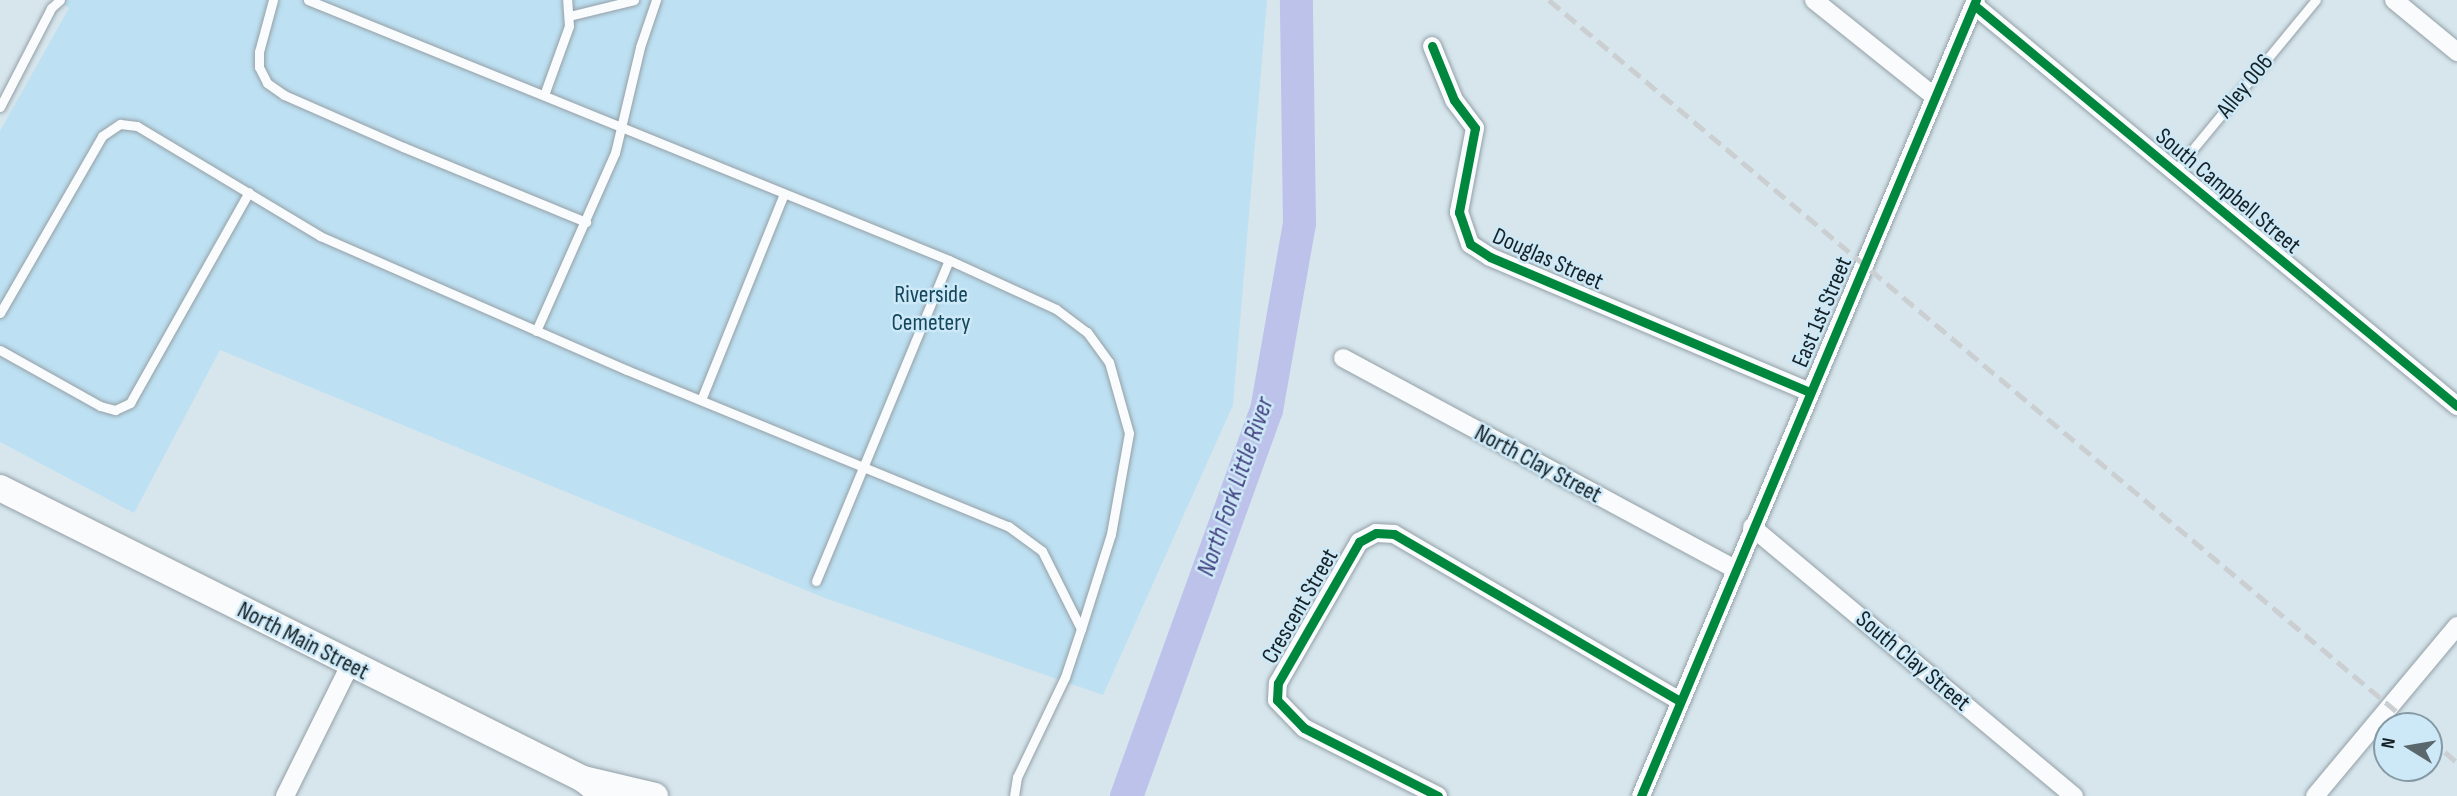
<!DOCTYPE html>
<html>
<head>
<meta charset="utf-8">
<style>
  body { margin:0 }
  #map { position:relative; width:2457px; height:796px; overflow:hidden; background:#d7e6ed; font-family:"Sofia Sans Condensed",sans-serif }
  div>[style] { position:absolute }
  .green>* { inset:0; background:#bde0f2 }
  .river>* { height:33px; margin:-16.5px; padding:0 16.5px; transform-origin:16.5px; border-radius:16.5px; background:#bcc2ea }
  .roads { filter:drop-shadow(0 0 2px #94a0a6) drop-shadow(0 0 2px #94a0a6) }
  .service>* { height:9px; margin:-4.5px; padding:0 4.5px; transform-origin:4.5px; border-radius:4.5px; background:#f9fbfc }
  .minor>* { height:18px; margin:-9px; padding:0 9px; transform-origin:9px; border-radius:9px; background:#f9fbfc }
  .primary>* { height:26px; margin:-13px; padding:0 13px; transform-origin:13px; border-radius:13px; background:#f9fbfc }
  .rail>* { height:5px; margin-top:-2.5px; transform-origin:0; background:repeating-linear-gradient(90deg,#cbcfd1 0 14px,transparent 0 21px) }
  .cycleway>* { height:9px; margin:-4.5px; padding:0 4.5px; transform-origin:4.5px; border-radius:4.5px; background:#00873e }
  span { translate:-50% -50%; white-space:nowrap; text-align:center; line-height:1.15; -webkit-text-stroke:5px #cde9f7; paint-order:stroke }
  .street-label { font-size:24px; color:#172227 }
  .park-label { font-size:24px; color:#14465c }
  .water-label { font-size:26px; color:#454283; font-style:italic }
  .north { position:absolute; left:2373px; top:712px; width:70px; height:70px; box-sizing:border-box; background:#cde9f7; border:2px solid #8499a4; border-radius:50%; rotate:281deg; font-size:19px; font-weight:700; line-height:28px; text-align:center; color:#172227 }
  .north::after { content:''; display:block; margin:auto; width:24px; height:32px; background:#5a676c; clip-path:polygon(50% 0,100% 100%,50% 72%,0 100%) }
</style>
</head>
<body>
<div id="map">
  <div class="green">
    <i style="clip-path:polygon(58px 0,1267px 0,1233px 405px,1103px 695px,825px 598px,220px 350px,134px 513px,0 442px,0 131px,69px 8px)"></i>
  </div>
  <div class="river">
    <i style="left:1126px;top:796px;width:411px;rotate:-70.1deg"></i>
    <i style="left:1266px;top:410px;width:190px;rotate:-80deg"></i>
    <i style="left:1299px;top:223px;width:223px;rotate:-90.8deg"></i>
  </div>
  <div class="roads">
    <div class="service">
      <i style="left:273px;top:0;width:54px;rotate:105.1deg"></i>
      <i style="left:259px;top:52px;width:15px;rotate:90deg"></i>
      <i style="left:259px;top:67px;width:18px;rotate:63deg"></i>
      <i style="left:267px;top:83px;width:21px;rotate:35deg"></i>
      <i style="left:284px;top:95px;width:130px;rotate:23.6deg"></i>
      <i style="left:403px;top:147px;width:198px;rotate:22.3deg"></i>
      <i style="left:308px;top:0;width:692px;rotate:22.08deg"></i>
      <i style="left:949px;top:260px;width:118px;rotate:24.6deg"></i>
      <i style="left:1056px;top:309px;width:39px;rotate:37deg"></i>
      <i style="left:1087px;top:332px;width:37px;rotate:54deg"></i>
      <i style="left:1109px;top:362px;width:74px;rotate:74.3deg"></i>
      <i style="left:1129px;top:433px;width:103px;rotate:100.1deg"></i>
      <i style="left:1111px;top:534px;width:100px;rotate:107.5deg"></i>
      <i style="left:569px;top:16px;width:67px;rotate:-13.8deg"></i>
      <i style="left:544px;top:95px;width:73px;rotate:-70.1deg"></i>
      <i style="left:569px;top:26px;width:26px;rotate:-94deg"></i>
      <i style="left:0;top:107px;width:111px;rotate:-62.7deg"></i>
      <i style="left:51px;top:8px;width:12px;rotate:-42deg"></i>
      <i style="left:2174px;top:172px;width:223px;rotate:-50.5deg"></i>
      <i style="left:0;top:313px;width:204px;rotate:-60deg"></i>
      <i style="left:102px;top:136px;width:22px;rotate:-34deg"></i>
      <i style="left:120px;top:124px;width:17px;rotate:7deg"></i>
      <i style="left:137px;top:126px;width:214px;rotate:31deg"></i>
      <i style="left:320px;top:236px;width:335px;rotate:23.6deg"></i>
      <i style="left:627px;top:370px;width:412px;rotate:22.3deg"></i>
      <i style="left:1008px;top:526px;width:42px;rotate:36.3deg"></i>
      <i style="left:1042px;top:551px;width:87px;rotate:63.4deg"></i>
      <i style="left:1081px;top:629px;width:51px;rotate:108.4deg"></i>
      <i style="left:1065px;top:677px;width:111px;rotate:115.6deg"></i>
      <i style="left:1017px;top:777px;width:19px;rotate:99deg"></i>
      <i style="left:536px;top:331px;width:195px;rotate:-66.1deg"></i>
      <i style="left:615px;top:153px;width:109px;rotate:-76.7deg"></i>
      <i style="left:640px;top:47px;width:50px;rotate:-71.2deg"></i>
      <i style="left:0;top:350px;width:115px;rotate:29.2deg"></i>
      <i style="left:100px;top:406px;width:16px;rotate:15deg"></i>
      <i style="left:115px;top:410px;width:17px;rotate:-25deg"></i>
      <i style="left:130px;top:403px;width:242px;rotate:-60.6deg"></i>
      <i style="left:701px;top:400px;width:222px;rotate:-68.1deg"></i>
      <i style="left:816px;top:581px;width:347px;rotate:-67.5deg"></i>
    </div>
    <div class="minor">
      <i style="left:1814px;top:0;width:154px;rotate:38.7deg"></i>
      <i style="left:2394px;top:0;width:82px;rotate:39.5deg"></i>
      <i style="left:1974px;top:5px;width:628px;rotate:39.7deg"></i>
      <i style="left:1432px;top:46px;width:58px;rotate:67.8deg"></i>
      <i style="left:1454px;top:100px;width:35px;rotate:53deg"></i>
      <i style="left:1475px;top:128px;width:86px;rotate:100.8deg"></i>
      <i style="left:1459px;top:212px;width:34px;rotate:71deg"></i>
      <i style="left:1470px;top:244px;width:24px;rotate:33deg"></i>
      <i style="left:1490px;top:257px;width:346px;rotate:22.9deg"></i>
      <i style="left:1343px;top:358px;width:445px;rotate:28.3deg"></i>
      <i style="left:1752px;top:527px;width:420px;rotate:39.9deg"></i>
      <i style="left:285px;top:796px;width:146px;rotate:-63.6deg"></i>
      <i style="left:1438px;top:796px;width:150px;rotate:-153.1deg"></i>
      <i style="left:1304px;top:728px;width:39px;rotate:-134deg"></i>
      <i style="left:1277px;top:700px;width:17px;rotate:-87deg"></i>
      <i style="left:1278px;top:683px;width:163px;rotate:-60.1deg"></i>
      <i style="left:1359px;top:542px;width:19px;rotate:-28deg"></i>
      <i style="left:1376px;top:533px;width:18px;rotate:3deg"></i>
      <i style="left:1394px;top:534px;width:331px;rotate:30.3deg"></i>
      <i style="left:1641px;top:796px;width:864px;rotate:-67.18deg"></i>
      <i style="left:2315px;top:796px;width:222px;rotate:-50.1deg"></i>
    </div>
    <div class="primary">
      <i style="left:0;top:488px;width:652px;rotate:26.53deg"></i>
      <i style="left:583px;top:779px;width:27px;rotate:39deg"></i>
      <i style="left:583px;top:779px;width:74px;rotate:13.3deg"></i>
    </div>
  </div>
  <div class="rail">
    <i style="left:1549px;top:0;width:1129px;rotate:40.01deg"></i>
    <i style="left:2429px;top:738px;width:37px;rotate:41deg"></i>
  </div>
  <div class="cycleway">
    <i style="left:1974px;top:5px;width:628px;rotate:39.7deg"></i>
    <i style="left:1432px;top:46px;width:58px;rotate:67.8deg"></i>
    <i style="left:1454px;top:100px;width:35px;rotate:53deg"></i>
    <i style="left:1475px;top:128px;width:86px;rotate:100.8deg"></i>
    <i style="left:1459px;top:212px;width:34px;rotate:71deg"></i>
    <i style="left:1470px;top:244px;width:24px;rotate:33deg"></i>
    <i style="left:1490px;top:257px;width:346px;rotate:22.9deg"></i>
    <i style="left:1438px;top:796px;width:150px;rotate:-153.1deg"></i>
    <i style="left:1304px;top:728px;width:39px;rotate:-134deg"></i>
    <i style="left:1277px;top:700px;width:17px;rotate:-87deg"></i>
    <i style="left:1278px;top:683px;width:163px;rotate:-60.1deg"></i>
    <i style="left:1359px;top:542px;width:19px;rotate:-28deg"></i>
    <i style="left:1376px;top:533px;width:18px;rotate:3deg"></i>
    <i style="left:1394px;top:534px;width:331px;rotate:30.3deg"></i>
    <i style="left:1641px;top:796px;width:864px;rotate:-67.18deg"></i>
  </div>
  <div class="street-label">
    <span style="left:2245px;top:86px;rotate:-51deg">Alley 006</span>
    <span style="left:2228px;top:191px;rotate:40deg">South Campbell Street</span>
    <span style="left:1548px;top:259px;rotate:24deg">Douglas Street</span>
    <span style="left:1822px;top:312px;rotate:-67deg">East 1st Street</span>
    <span style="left:1538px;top:464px;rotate:28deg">North Clay Street</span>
    <span style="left:1300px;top:606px;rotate:-60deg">Crescent Street</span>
    <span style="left:303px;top:641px;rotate:27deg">North Main Street</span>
    <span style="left:1913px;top:661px;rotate:40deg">South Clay Street</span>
  </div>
  <div class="park-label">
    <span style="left:931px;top:309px">Riverside<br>Cemetery</span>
  </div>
  <div class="water-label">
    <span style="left:1236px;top:487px;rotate:-71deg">North Fork Little River</span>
  </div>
  <div class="north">N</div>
</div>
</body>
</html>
